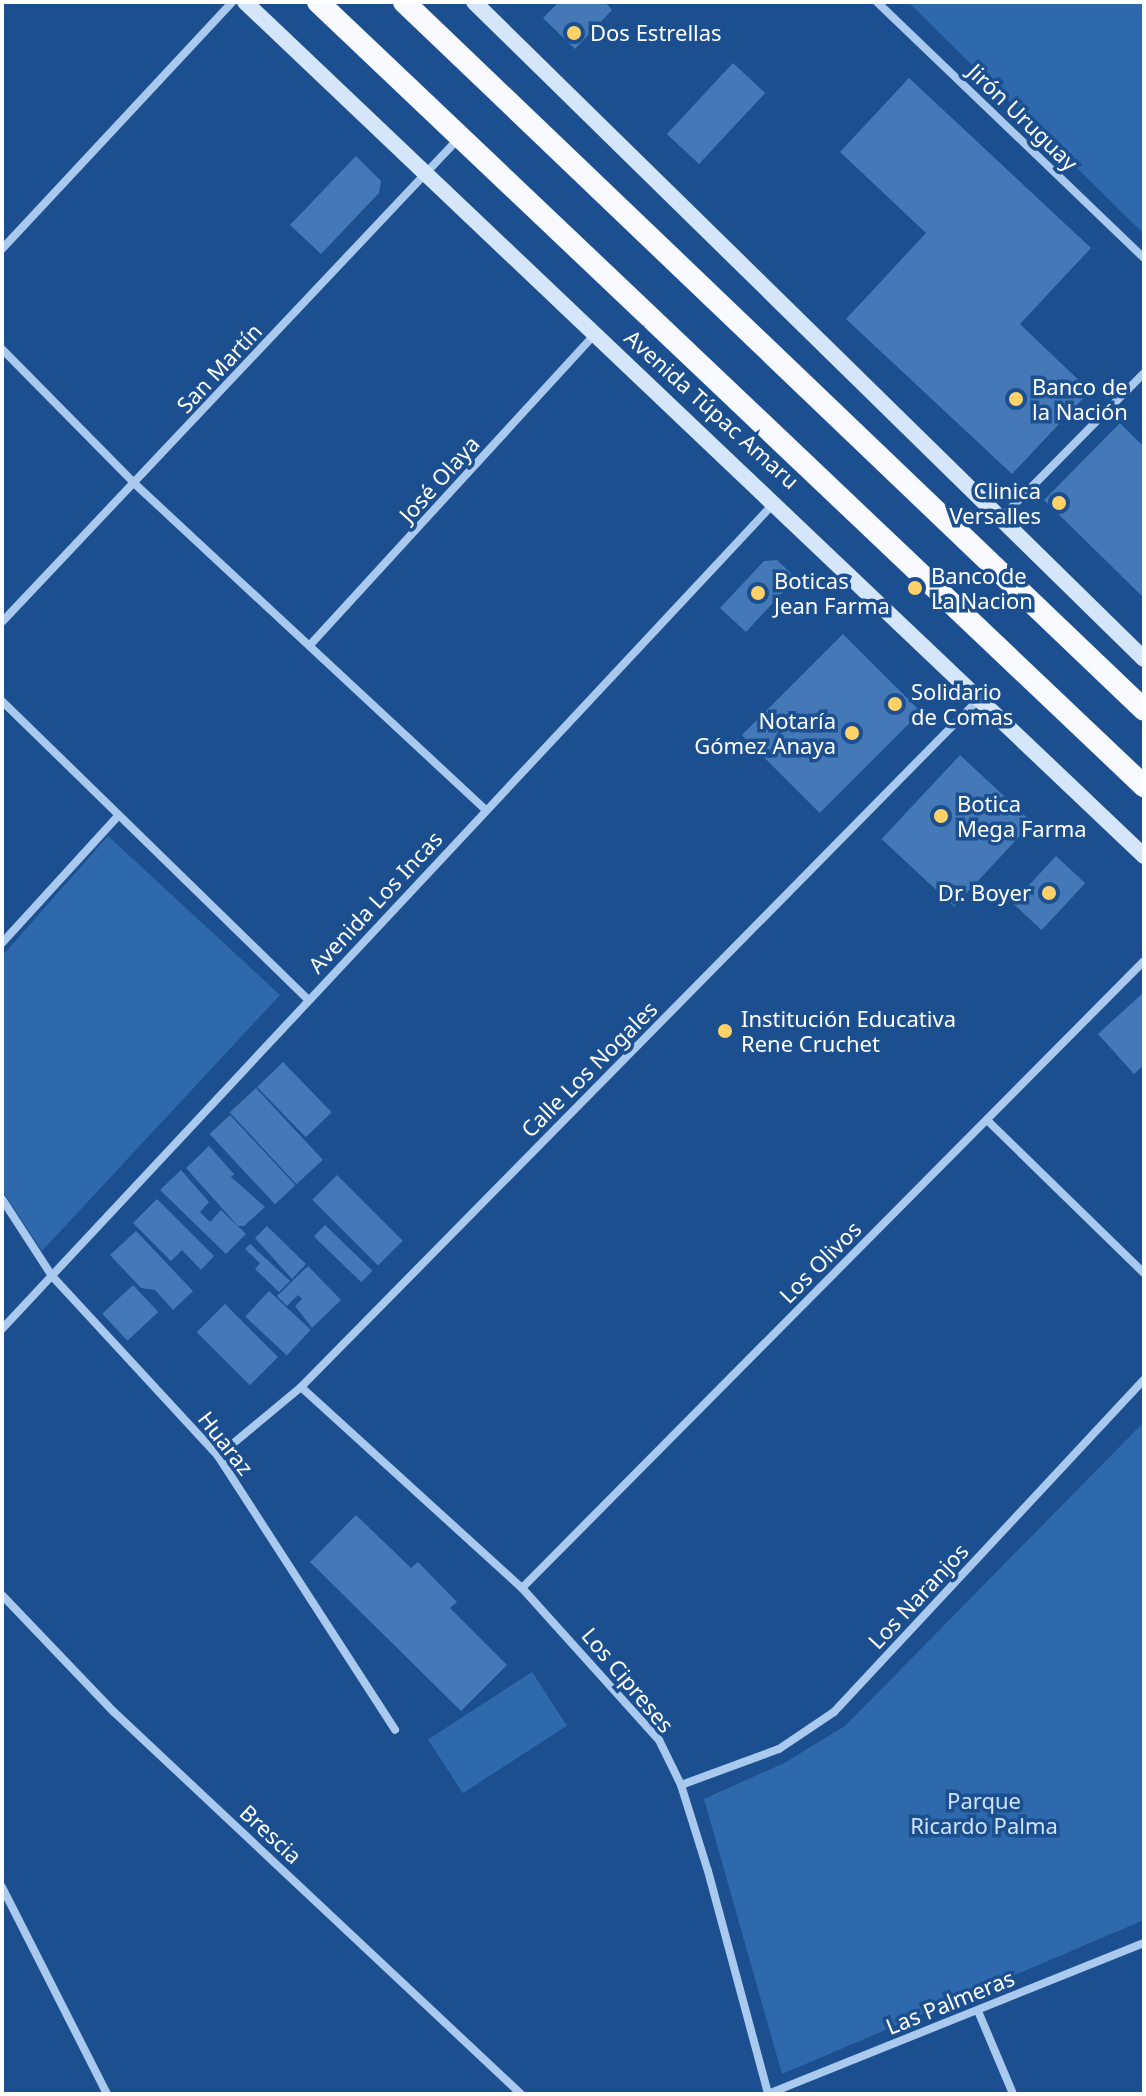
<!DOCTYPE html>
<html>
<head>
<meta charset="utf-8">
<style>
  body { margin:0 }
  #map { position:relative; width:1146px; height:2096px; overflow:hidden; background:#1b4f8f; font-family:"Noto Sans",sans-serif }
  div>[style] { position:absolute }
  .green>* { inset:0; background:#2e69ad; transform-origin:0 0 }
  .building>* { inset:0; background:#4478b7; transform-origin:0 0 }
  .minor>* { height:8px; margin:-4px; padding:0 4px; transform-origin:4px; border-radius:4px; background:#a9c9ee }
  .secondary>* { height:16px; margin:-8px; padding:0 8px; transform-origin:8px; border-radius:8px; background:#d6e6fa }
  .trunk>* { height:22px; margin:-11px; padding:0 11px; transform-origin:11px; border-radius:11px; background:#f8faff }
  .dots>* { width:22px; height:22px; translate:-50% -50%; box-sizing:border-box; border:4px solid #1b4f8f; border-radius:50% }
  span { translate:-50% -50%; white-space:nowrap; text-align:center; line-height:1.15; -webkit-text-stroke:7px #1b4f8f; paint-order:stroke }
  .poi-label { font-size:22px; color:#fff }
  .left { translate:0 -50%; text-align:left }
  .right { translate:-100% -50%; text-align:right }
  .street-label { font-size:22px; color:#fff }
  .park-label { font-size:22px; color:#cfe3fa }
  .frame { position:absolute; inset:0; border:4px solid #fff; pointer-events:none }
</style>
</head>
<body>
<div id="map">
  <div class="green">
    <i style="clip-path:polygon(908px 2px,1144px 2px,1144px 234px)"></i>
    <i style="clip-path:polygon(108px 836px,280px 995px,42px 1251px,2px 1190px,2px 956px)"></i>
    <i style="clip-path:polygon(1144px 1422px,1144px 1920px,782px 2074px,704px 1799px,784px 1763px,845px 1726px)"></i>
    <i style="left:532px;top:1672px;width:64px;height:124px;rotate:57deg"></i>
  </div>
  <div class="building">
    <i style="clip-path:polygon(559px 2px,605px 2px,612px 10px,575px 49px,543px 18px)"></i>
    <i style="left:733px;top:63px;width:44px;height:97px;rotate:43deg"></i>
    <i style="clip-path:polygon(909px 78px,1091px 248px,1020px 324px,1090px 391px,1012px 474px,846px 319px,926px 233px,840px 152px)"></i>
    <i style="clip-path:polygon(356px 156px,381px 181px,379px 193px,321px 254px,290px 225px)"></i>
    <i style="clip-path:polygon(1120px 423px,1144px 447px,1144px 598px,1044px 500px)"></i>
    <i style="clip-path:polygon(777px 560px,796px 578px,746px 632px,720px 608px,764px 561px)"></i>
    <i style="left:843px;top:634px;width:110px;height:143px;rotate:45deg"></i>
    <i style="left:960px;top:755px;width:99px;height:115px;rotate:43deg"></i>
    <i style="left:1056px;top:856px;width:40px;height:64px;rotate:43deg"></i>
    <i style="clip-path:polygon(1144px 992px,1144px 1065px,1134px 1074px,1098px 1034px)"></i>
    <i style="left:283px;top:1062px;width:70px;height:36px;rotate:46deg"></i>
    <i style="left:256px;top:1088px;width:98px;height:36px;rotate:47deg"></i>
    <i style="left:230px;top:1115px;width:96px;height:28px;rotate:47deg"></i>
    <i style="clip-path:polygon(209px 1146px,234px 1174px,231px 1177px,265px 1207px,244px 1226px,238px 1226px,186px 1168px)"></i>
    <i style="clip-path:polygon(181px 1170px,209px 1202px,200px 1212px,210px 1222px,221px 1210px,246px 1234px,226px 1254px,160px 1190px)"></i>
    <i style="left:337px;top:1175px;width:93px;height:35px;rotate:45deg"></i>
    <i style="clip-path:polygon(157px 1199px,214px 1256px,201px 1270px,182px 1250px,171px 1261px,133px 1223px)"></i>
    <i style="left:325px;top:1225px;width:66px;height:16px;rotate:44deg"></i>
    <i style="clip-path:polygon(267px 1226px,306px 1264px,292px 1279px,255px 1238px)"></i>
    <i style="clip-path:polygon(136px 1231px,193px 1291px,173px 1310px,155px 1290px,141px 1288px,110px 1255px)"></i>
    <i style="clip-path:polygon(250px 1244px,290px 1281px,279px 1292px,255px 1269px,260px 1263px,245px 1249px)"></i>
    <i style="clip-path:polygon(308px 1266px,341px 1300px,312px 1328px,295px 1306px,302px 1299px,298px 1295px,287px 1306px,277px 1296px)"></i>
    <i style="left:133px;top:1285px;width:37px;height:42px;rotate:47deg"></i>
    <i style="left:269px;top:1291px;width:57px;height:35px;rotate:43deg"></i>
    <i style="left:225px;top:1304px;width:75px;height:40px;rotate:45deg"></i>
    <i style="clip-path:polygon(356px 1515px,411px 1568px,418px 1562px,457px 1602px,450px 1608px,507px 1665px,461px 1711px,310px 1562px)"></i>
  </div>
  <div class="minor">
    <i style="left:877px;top:2px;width:370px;rotate:43.8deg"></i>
    <i style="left:2px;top:249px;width:338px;rotate:-47deg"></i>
    <i style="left:2px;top:349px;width:190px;rotate:45.4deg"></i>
    <i style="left:135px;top:484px;width:479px;rotate:42.9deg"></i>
    <i style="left:1001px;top:518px;width:204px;rotate:-45.4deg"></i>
    <i style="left:2px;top:622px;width:667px;rotate:-46.64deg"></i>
    <i style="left:310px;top:645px;width:419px;rotate:-47.5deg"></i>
    <i style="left:2px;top:701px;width:428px;rotate:44.3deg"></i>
    <i style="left:2px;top:943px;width:172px;rotate:-47.6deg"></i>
    <i style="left:987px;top:1120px;width:219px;rotate:44.3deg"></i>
    <i style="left:2px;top:1199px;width:92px;rotate:57deg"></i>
    <i style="left:52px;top:1276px;width:245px;rotate:47.3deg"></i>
    <i style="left:218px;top:1456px;width:326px;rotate:57.1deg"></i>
    <i style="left:2px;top:1329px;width:1132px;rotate:-46.93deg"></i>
    <i style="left:301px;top:1387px;width:299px;rotate:42.3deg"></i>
    <i style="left:522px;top:1588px;width:205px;rotate:48deg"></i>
    <i style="left:659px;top:1740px;width:50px;rotate:63.9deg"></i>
    <i style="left:681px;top:1785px;width:90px;rotate:72.6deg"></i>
    <i style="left:708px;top:1871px;width:231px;rotate:74.9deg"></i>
    <i style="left:218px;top:1456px;width:108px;rotate:-39.7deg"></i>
    <i style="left:301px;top:1387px;width:966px;rotate:-45.42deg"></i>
    <i style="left:522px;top:1588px;width:883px;rotate:-45.23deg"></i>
    <i style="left:2px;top:1595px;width:162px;rotate:46.3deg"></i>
    <i style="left:114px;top:1712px;width:558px;rotate:43.19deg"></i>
    <i style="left:681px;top:1785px;width:104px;rotate:-20.2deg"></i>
    <i style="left:779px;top:1749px;width:66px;rotate:-33.9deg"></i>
    <i style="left:834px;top:1712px;width:455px;rotate:-47deg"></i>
    <i style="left:2px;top:1887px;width:232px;rotate:63.1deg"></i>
    <i style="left:978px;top:2011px;width:90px;rotate:67.1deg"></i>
    <i style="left:768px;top:2094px;width:405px;rotate:-21.9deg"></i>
  </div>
  <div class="secondary">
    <i style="left:245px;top:2px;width:1240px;rotate:43.53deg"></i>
    <i style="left:474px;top:2px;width:938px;rotate:44.44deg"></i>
  </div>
  <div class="trunk">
    <i style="left:318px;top:2px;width:1139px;rotate:43.51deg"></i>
    <i style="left:404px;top:2px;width:1024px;rotate:43.73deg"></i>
  </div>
  <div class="dots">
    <i style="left:574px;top:33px;background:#ffd166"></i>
    <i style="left:1016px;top:399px;background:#ffd166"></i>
    <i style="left:1059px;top:503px;background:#ffd166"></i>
    <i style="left:915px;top:588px;background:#ffd166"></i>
    <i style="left:758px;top:593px;background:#ffd166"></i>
    <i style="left:895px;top:704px;background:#ffd166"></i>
    <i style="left:852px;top:733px;background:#ffd166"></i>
    <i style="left:941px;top:816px;background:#ffd166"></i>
    <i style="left:1049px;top:893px;background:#ffd166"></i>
    <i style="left:725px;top:1031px;background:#ffd166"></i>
  </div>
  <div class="poi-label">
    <span class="left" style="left:590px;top:33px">Dos Estrellas</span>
    <span class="left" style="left:1032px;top:399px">Banco de<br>la Nación</span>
    <span class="right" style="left:1041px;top:503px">Clinica<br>Versalles</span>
    <span class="left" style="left:931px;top:588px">Banco de<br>La Nacion</span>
    <span class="left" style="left:774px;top:593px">Boticas<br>Jean Farma</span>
    <span class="left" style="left:911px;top:704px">Solidario<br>de Comas</span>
    <span class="right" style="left:836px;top:733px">Notaría<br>Gómez Anaya</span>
    <span class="left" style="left:957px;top:816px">Botica<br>Mega Farma</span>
    <span class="right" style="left:1031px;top:893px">Dr. Boyer</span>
    <span class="left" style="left:741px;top:1031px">Institución Educativa<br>Rene Cruchet</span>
  </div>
  <div class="street-label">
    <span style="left:1023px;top:117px;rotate:44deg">Jirón Uruguay</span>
    <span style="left:219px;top:368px;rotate:-47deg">San Martín</span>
    <span style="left:712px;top:409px;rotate:42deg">Avenida Túpac Amaru</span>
    <span style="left:439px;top:479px;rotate:-48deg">José Olaya</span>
    <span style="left:375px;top:902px;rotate:-47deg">Avenida Los Incas</span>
    <span style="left:589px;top:1069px;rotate:-45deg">Calle Los Nogales</span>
    <span style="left:820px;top:1262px;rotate:-45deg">Los Olivos</span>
    <span style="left:226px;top:1443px;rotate:52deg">Huaraz</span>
    <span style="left:918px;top:1596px;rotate:-47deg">Los Naranjos</span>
    <span style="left:628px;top:1680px;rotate:50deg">Los Cipreses</span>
    <span style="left:271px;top:1834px;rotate:43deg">Brescia</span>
    <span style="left:950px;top:2002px;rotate:-22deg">Las Palmeras</span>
  </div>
  <div class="park-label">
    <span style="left:984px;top:1813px">Parque<br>Ricardo Palma</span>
  </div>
  <div class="frame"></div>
</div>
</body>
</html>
